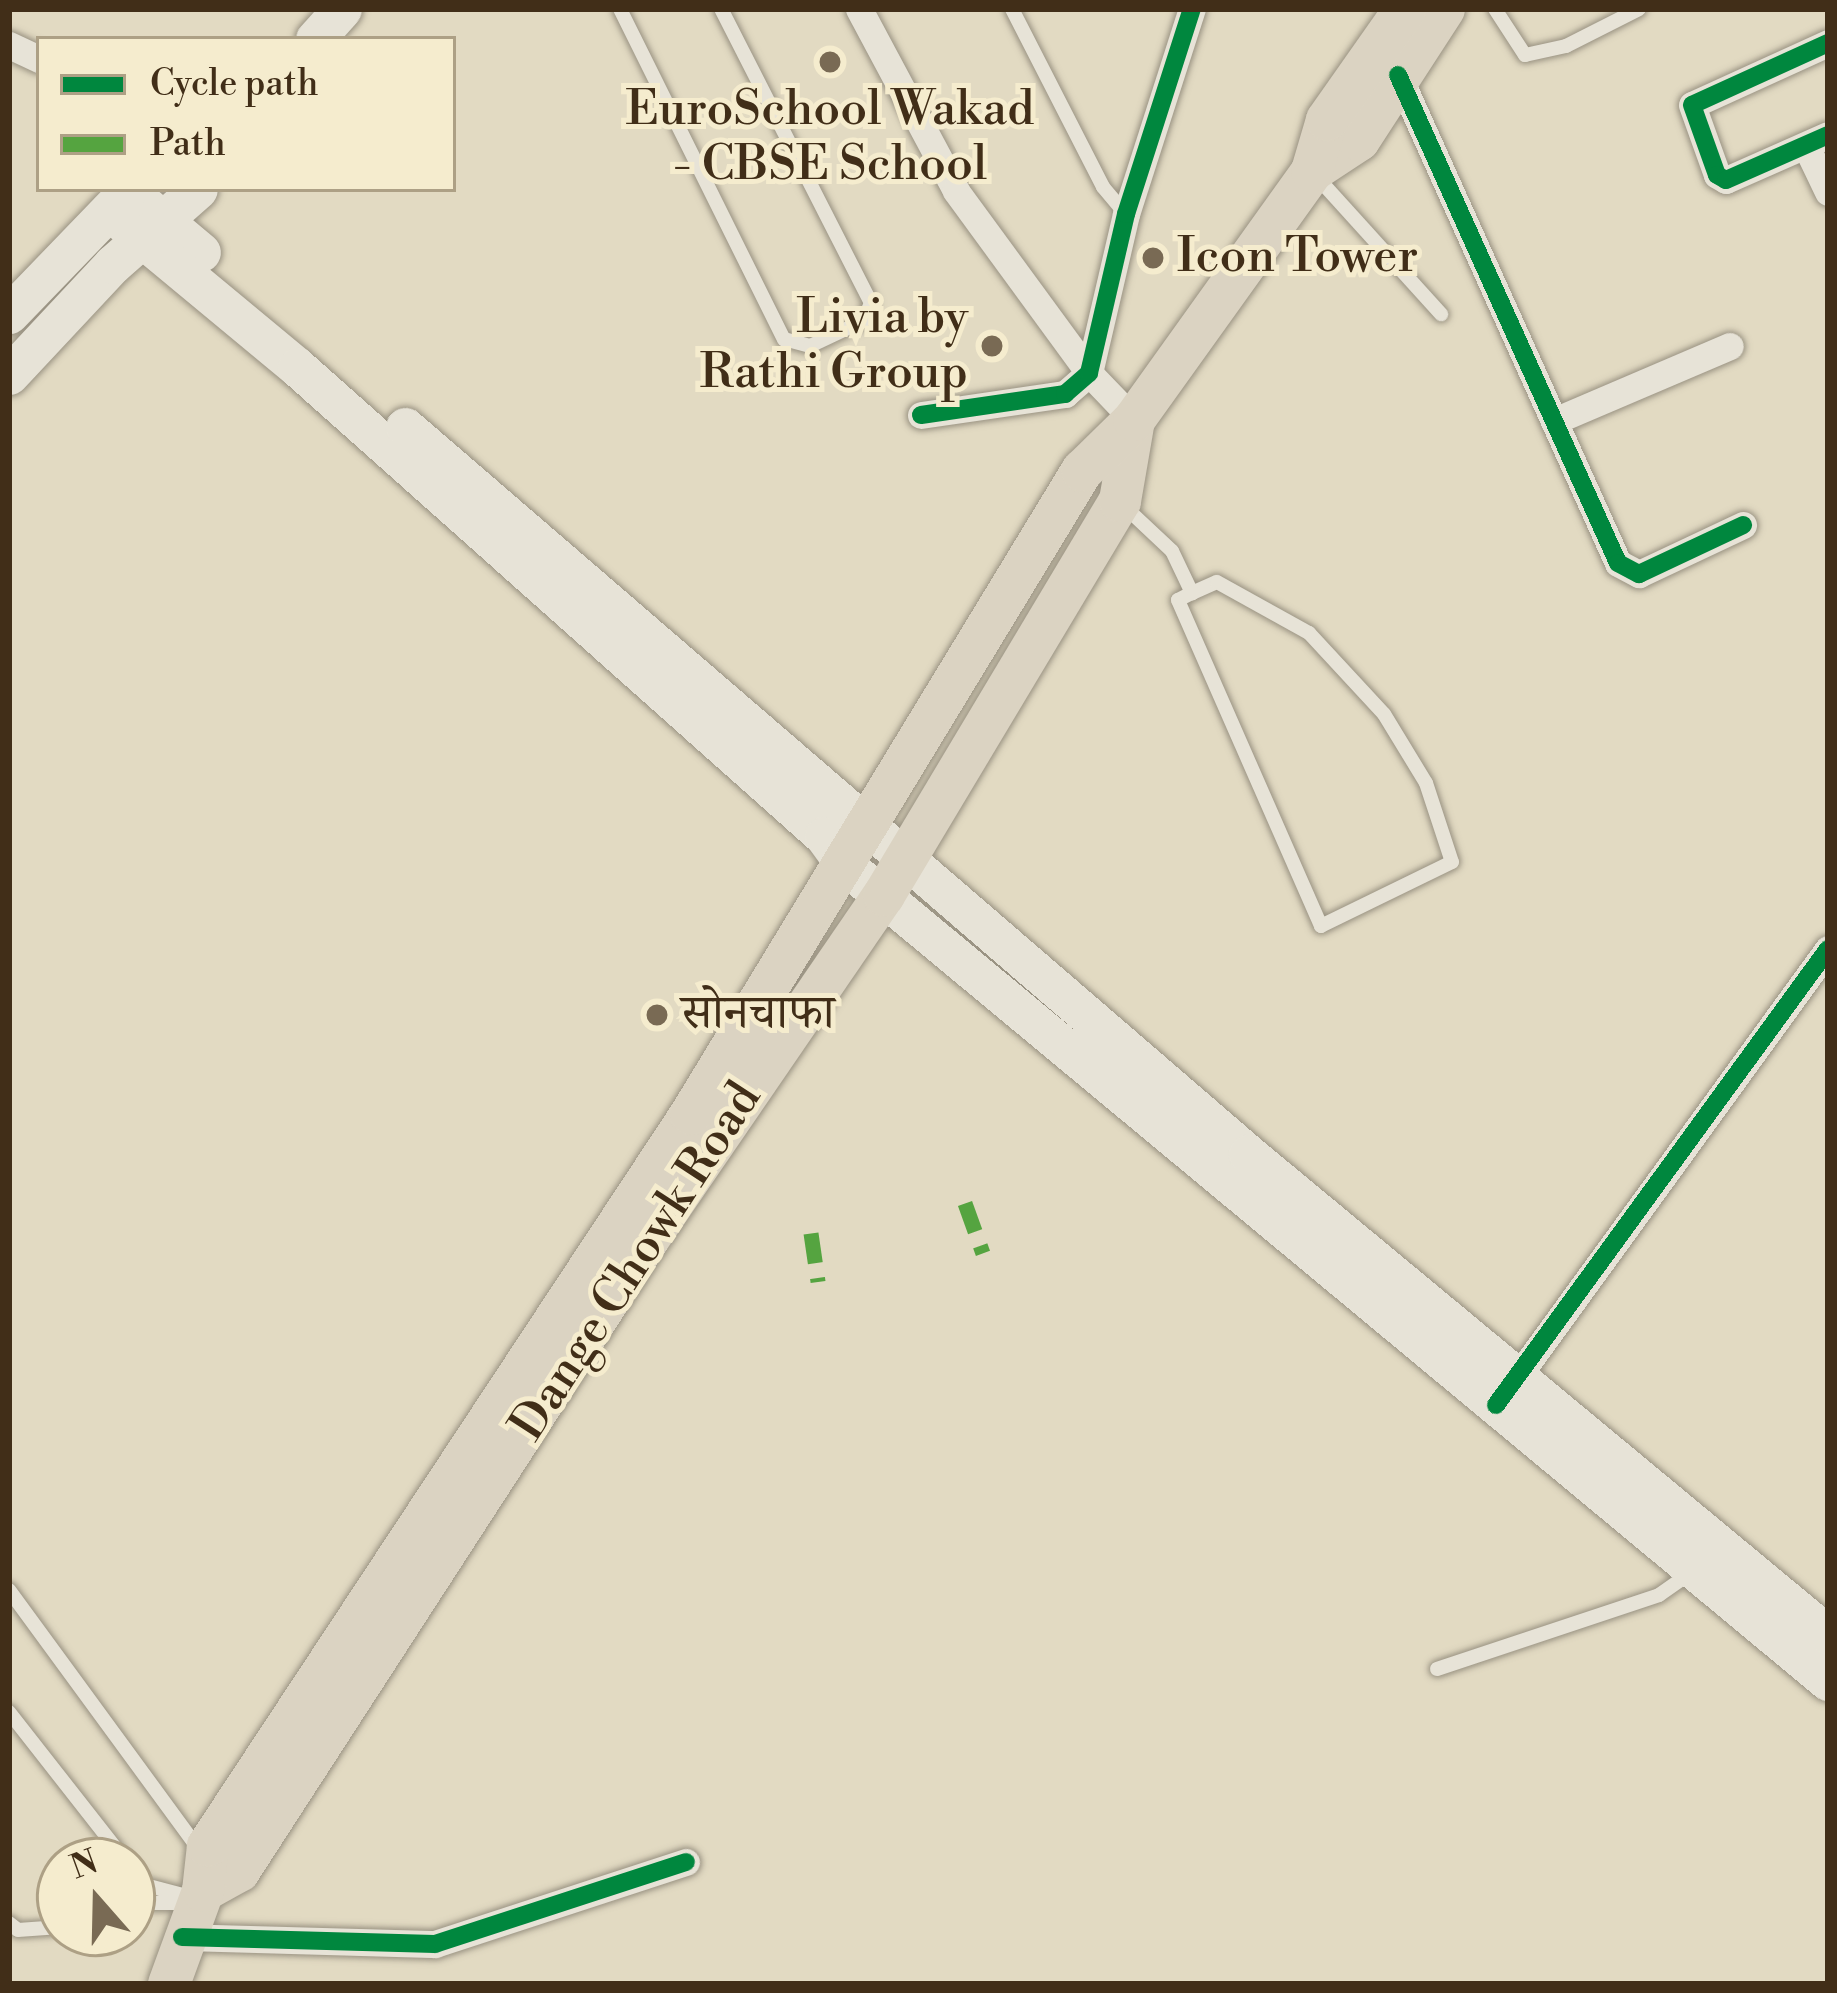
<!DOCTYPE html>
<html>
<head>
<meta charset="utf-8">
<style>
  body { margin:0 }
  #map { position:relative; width:1837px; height:1993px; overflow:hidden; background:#e2dac2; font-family:"Libre Bodoni","Noto Serif Devanagari",serif }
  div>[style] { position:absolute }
  .roads { filter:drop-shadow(0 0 3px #999282) drop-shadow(0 0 3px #999282) }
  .lane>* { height:14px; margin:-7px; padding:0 7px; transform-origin:7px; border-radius:7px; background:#e7e3d7 }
  .street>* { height:27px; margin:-13.5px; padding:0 13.5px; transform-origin:13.5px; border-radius:13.5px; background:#e7e3d7 }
  .secondary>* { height:39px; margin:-19.5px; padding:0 19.5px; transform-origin:19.5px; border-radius:19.5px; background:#e7e3d7 }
  .primary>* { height:42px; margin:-21px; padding:0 21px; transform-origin:21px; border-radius:21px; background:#dbd3c2 }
  .quiet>* { height:15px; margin-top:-7.5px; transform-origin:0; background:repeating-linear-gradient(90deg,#55a440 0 30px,transparent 0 45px) }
  .cycleway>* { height:18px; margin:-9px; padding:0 9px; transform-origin:9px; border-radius:9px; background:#00873e }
  .dots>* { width:33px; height:33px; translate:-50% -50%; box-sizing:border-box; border:6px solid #f5ecce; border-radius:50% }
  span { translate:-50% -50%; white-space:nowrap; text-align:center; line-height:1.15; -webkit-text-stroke:10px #f5ecce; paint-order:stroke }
  .poi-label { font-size:48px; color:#412e18 }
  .left { translate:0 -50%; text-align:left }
  .right { translate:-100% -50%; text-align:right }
  .street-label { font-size:48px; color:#412e18 }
  .frame { position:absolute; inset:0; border:12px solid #412e18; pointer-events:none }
  .legend { position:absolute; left:36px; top:36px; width:420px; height:156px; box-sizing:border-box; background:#f5ecce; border:3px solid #ada085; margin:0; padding:15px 21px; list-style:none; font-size:36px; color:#412e18 }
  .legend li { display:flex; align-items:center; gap:24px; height:60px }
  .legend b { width:60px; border:3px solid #ada085 }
  .north { position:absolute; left:36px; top:1837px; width:120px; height:120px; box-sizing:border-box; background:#f5ecce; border:3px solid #ada085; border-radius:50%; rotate:340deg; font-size:33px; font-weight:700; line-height:48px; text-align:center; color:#412e18 }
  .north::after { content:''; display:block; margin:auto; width:42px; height:54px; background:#796a54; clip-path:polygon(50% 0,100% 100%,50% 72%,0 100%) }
</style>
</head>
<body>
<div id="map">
  <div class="roads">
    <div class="lane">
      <i style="left:620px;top:9px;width:369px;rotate:63.6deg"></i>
      <i style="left:784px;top:339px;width:27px;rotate:15deg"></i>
      <i style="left:810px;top:346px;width:59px;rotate:-25.3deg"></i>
      <i style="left:863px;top:321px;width:20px;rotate:-66deg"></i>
      <i style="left:871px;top:303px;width:330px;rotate:-117deg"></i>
      <i style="left:1012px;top:9px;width:200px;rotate:62.9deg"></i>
      <i style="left:1103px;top:187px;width:35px;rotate:50deg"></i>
      <i style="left:1495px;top:9px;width:55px;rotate:56.9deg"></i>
      <i style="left:1525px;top:55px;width:42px;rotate:-12.4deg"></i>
      <i style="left:1566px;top:46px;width:82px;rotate:-26.9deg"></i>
      <i style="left:1315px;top:175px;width:188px;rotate:47.8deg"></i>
      <i style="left:1123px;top:505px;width:67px;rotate:43.2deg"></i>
      <i style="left:1172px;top:551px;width:47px;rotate:64.5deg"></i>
      <i style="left:1192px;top:593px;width:27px;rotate:-24deg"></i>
      <i style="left:1217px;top:582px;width:105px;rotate:29deg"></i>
      <i style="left:1309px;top:633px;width:110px;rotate:47.2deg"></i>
      <i style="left:1384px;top:714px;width:81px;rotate:58.7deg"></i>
      <i style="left:1426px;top:783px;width:83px;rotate:71.8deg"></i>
      <i style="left:1452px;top:862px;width:146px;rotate:154deg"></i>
      <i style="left:1321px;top:926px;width:356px;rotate:-113.7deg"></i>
      <i style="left:1178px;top:600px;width:16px;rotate:-27deg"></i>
      <i style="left:9px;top:1590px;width:323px;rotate:53.8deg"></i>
      <i style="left:1437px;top:1669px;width:234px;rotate:-18.4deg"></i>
      <i style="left:1659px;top:1595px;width:37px;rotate:-35deg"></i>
      <i style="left:9px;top:1712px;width:189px;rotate:51.9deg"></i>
      <i style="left:132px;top:1869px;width:21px;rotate:51deg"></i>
      <i style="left:145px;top:1885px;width:51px;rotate:14.9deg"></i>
      <i style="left:132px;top:1903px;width:46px"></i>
      <i style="left:9px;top:1923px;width:11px;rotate:38deg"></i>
      <i style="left:18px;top:1930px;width:42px;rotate:-4.1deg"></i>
    </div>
    <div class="street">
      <i style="left:859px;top:9px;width:206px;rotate:61.9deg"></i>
      <i style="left:956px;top:191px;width:225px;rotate:53.8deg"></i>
      <i style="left:1089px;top:373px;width:65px;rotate:46.2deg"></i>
      <i style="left:1828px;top:43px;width:149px;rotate:155.5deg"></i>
      <i style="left:1692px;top:105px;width:74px;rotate:70.3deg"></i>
      <i style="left:1717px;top:175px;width:10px;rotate:29deg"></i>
      <i style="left:1726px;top:180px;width:111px;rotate:-23.8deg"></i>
      <i style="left:9px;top:45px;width:33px;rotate:25deg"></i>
      <i style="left:1398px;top:75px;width:535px;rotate:65.73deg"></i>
      <i style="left:1618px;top:563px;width:24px;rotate:28deg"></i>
      <i style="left:1639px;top:574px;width:115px;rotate:-25.2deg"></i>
      <i style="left:1806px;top:146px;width:51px;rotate:64.4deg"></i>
      <i style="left:921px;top:415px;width:146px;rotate:-8.3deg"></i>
      <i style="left:1065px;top:394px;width:32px;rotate:-41deg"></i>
      <i style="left:1089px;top:373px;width:163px;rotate:-76.9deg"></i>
      <i style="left:1126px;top:214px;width:215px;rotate:-72.2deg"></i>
      <i style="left:1554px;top:421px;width:191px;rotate:-23.1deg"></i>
      <i style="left:1510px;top:1387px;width:541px;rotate:-54.02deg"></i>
      <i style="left:182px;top:1937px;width:253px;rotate:1.6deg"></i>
      <i style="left:435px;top:1944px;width:264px;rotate:-18.1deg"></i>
    </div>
    <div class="secondary">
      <i style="left:315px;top:39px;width:40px;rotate:-48deg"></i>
      <i style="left:128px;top:191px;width:95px;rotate:39.9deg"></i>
      <i style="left:109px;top:211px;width:244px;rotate:39.7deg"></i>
      <i style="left:297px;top:367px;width:705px;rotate:41.67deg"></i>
      <i style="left:824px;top:836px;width:36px;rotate:54deg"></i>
      <i style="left:845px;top:865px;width:1278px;rotate:39.7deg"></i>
      <i style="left:9px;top:314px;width:168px;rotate:-46deg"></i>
      <i style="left:9px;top:375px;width:152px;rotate:-46.9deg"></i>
      <i style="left:113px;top:264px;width:113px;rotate:-41.4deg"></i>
      <i style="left:405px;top:427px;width:1113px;rotate:40.77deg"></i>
      <i style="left:1248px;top:1154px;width:753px;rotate:39.67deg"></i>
    </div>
    <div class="primary">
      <i style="left:1312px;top:171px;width:56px;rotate:-33.4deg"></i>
      <i style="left:1359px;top:140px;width:156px;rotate:-57deg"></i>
      <i style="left:203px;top:1891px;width:41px;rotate:-29.1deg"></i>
      <i style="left:239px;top:1871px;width:751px;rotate:-57.07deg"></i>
      <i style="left:647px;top:1241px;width:419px;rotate:-55.6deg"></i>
      <i style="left:884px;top:895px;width:459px;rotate:-59.1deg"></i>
      <i style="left:1120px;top:501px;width:82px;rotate:-80.2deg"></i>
      <i style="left:169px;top:1984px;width:99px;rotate:-69.9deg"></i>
      <i style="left:203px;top:1891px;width:45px;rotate:-83.7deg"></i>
      <i style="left:208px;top:1846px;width:877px;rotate:-56.58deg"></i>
      <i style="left:691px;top:1114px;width:753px;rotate:-58.7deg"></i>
      <i style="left:1082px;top:471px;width:73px;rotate:-44.4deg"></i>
      <i style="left:1134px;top:420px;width:306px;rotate:-54.4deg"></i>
      <i style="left:1312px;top:171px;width:53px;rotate:-73.6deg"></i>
      <i style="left:1327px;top:120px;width:136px;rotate:-54.9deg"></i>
    </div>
  </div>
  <div class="quiet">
    <i style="left:965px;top:1203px;width:53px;rotate:70.2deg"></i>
    <i style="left:811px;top:1233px;width:49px;rotate:81.7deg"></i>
  </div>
  <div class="cycleway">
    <i style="left:1828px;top:43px;width:149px;rotate:155.5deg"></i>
    <i style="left:1692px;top:105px;width:74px;rotate:70.3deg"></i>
    <i style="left:1717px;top:175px;width:10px;rotate:29deg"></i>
    <i style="left:1726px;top:180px;width:111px;rotate:-23.8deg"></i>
    <i style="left:1398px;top:75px;width:535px;rotate:65.73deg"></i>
    <i style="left:1618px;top:563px;width:24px;rotate:28deg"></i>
    <i style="left:1639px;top:574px;width:115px;rotate:-25.2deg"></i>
    <i style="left:921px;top:415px;width:146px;rotate:-8.3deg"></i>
    <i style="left:1065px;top:394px;width:32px;rotate:-41deg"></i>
    <i style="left:1089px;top:373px;width:163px;rotate:-76.9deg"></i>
    <i style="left:1126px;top:214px;width:215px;rotate:-72.2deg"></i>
    <i style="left:1496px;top:1405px;width:564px;rotate:-53.94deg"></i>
    <i style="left:182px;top:1937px;width:253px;rotate:1.6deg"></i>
    <i style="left:435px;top:1944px;width:264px;rotate:-18.1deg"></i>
  </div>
  <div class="dots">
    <i style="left:830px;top:62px;background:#796a54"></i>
    <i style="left:1153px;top:258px;background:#796a54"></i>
    <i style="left:992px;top:346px;background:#796a54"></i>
    <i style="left:657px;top:1015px;background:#796a54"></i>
  </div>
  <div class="poi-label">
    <span style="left:830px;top:138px">EuroSchool Wakad<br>- CBSE School</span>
    <span class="left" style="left:1177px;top:258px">Icon Tower</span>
    <span class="right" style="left:968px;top:346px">Livia by<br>Rathi Group</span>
    <span class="left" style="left:681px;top:1015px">सोनचाफा</span>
  </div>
  <div class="street-label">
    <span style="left:637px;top:1262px;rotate:-57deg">Dange Chowk Road</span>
  </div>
  <div class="frame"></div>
  <ul class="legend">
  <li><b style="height:15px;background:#00873e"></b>Cycle path</li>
  <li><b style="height:15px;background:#55a440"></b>Path</li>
  </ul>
  <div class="north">N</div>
</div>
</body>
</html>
